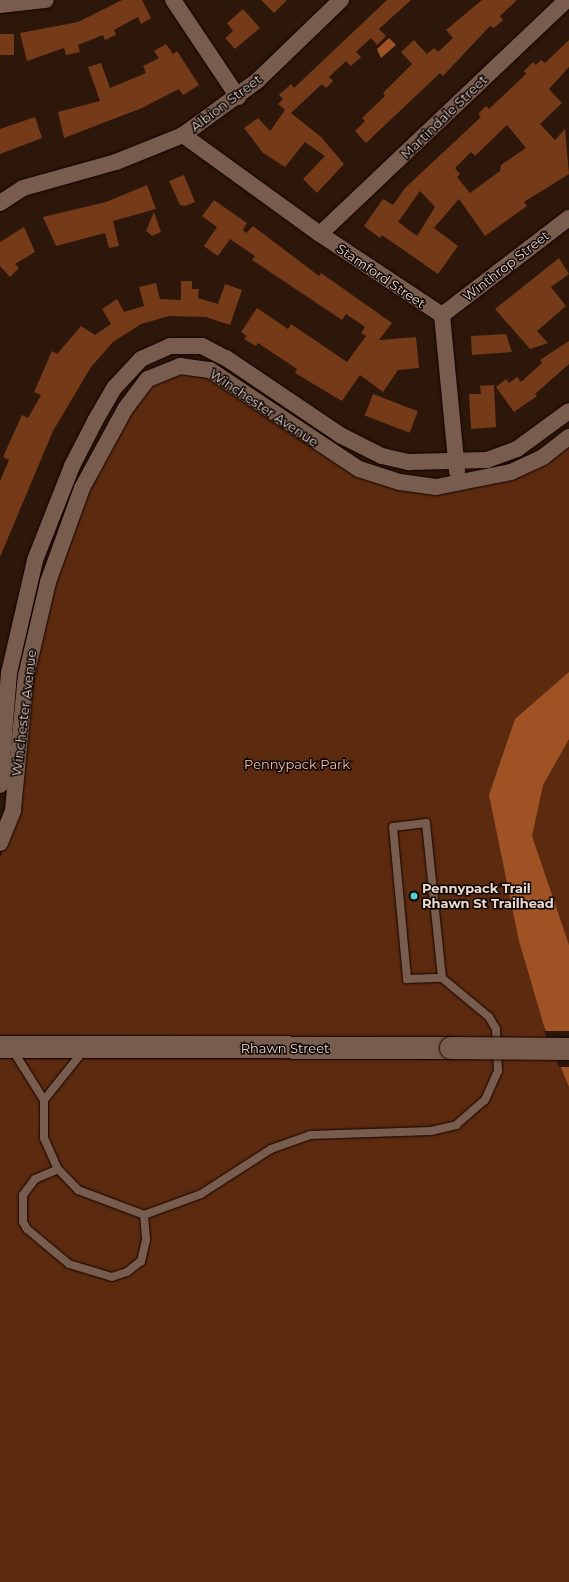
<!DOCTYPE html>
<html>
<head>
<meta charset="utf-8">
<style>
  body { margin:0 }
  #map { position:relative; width:569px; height:1582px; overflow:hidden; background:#2d160a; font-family:Montserrat,sans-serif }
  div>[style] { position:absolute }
  .green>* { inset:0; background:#5c2b0f }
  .water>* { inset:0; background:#9f5224 }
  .pier>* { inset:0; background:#2d160a }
  .building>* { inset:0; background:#753a18; transform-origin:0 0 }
  .roads { filter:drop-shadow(0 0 1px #140200) drop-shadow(0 0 1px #140200) }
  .service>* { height:8px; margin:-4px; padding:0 4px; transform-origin:4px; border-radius:4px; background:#785c4d }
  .minor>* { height:16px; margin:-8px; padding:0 8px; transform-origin:8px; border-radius:8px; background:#785c4d }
  .secondary>* { height:22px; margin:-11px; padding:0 11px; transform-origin:11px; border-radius:11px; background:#785c4d }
  .bridges { filter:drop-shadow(0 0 1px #140200) drop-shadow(0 0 1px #140200) }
  .secondary-bridge>* { height:22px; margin:-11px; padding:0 11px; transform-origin:11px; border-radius:11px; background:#785c4d }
  .dots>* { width:11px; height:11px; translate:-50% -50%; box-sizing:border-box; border:2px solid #0e0502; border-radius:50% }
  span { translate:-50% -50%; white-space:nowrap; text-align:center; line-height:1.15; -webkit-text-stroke:3px #0e0502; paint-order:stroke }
  .street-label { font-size:13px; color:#ead9d1 }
  .park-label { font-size:13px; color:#f1c5ae }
  .poi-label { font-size:13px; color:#ead9d1; font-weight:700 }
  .left { translate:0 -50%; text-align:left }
</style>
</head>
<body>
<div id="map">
  <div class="green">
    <i style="clip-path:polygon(168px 373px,210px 376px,318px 451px,442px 489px,569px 443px,569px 1582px,0 1582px,0 1059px,444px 1060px,446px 1037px,0 1035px,0 858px,22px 801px,26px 727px,39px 631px,80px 503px,139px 394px)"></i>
  </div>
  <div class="water">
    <i style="clip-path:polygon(389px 38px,396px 45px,381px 58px,377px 49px)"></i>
    <i style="clip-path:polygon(569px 672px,569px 739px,543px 785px,532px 836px,569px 945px,569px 1087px,544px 1026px,519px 941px,489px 795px,515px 719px)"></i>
  </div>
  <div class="pier">
    <i style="clip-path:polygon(544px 1031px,569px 1031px,569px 1067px,559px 1067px)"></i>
  </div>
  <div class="building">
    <i style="clip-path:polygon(122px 0,142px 0,151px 18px,141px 24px,138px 17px,114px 30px,116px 35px,105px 40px,103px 35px,78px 45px,80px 52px,66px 55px,64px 48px,27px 61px,20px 33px,78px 22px)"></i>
    <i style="clip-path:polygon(261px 0,287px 0,274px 13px)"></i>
    <i style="clip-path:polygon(387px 0,411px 0,379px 29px,386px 36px,377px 45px,371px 38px,356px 52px,361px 57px,351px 66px,346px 61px,329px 77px,333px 81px,326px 88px,322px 84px,291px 113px,321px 137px,344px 164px,317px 193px,303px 179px,325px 156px,305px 142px,285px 167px,263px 153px,244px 128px,258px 118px,270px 131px,285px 110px,278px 104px,283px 99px,279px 95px,291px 84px,294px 88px)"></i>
    <i style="clip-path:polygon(482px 0,517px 0,500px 16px,503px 20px,494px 28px,490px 26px,443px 76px,440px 73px,366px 143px,355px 131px,365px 121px,362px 118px,385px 96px,383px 93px,412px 64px,401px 52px,414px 40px,427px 54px,434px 48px,438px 52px,453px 38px,446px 30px)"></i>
    <i style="clip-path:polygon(243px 9px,260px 28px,235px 49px,225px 38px,233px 31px,227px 23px)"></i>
    <i style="left:14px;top:34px;width:21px;height:14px;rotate:90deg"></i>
    <i style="clip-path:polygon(evenodd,569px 40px,569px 67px,549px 89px,562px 103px,540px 124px,555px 140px,565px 129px,569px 174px,524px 202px,527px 206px,485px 236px,459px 199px,434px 228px,458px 246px,438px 274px,382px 235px,380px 238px,364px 226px,383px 199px,393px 205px,405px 188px,481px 117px,478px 114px,486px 106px,489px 109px,526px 74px,524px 71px,533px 62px,536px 65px,541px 60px,545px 63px,569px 40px,507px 125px,526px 148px,501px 165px,500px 171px,470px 193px,457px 177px,460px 174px,455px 168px,471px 152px,475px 156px,507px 125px,569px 40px,420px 191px,435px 207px,417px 236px,398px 222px,420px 191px)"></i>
    <i style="clip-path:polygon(166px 44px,173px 54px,177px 51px,199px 85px,183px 95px,179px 89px,142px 108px,64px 138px,58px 112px,100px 101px,88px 67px,101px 63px,110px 88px,146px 73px,143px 66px,159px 58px,154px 51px)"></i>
    <i style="clip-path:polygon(35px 117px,42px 138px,0 154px,0 129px)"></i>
    <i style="clip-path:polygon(184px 175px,195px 202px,185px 206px,180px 205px,169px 181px)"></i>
    <i style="clip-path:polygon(147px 185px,156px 209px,113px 221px,119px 246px,109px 248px,105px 233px,56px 246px,43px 217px,106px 202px)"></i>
    <i style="clip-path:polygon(214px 200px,247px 223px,243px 230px,246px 233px,253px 226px,319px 276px,321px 273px,392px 323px,379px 340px,416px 337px,419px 368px,398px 370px,383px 392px,360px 375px,342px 401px,295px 373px,297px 369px,258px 343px,256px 346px,244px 339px,247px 336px,241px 332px,257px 308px,288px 329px,291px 324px,347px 362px,366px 336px,361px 333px,365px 327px,346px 314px,342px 320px,252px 260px,255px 256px,230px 239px,218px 256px,208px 249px,204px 246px,217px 227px,202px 216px)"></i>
    <i style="clip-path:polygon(154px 212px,161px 232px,152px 236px,146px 231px)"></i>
    <i style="clip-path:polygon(24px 227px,35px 252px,15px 264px,19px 268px,10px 277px,0 266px,0 242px)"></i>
    <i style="clip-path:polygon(559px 258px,569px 274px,551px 287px,566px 306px,537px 331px,548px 343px,530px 349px,495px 309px)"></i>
    <i style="clip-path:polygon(181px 281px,192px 281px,192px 289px,199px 289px,198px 298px,218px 304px,225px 284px,242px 290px,230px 325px,206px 317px,169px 316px,141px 324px,113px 342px,91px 367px,53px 431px,0 557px,0 481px,9px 460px,3px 457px,22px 415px,28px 418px,41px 395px,34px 392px,52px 351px,57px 354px,81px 326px,95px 335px,111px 324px,102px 309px,117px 299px,124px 312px,144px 306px,139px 287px,156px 283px,160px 299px,181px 300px)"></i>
    <i style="clip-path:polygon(506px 334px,512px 352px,472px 355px,471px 336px)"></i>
    <i style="clip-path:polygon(569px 341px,569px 364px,535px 394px,537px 396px,514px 412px,496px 387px,506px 379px,509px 383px,517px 377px,521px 382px,542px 363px,540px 360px)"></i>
    <i style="clip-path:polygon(494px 385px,496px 427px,471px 429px,469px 394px,481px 394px,480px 386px)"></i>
    <i style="left:373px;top:394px;width:48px;height:23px;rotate:21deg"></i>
  </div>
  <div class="roads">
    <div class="service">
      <i style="left:12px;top:1049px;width:60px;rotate:57.9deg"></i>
      <i style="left:44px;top:1100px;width:38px;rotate:90deg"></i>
      <i style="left:44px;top:1138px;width:34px;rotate:66deg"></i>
      <i style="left:58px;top:1169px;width:29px;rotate:46deg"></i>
      <i style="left:78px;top:1190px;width:71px;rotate:20.7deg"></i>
      <i style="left:144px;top:1215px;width:25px;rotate:85deg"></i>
      <i style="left:146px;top:1240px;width:22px;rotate:103deg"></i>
      <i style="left:141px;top:1261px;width:18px;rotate:142deg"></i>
      <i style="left:127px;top:1272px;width:16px;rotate:162deg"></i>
      <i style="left:112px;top:1277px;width:45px;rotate:-163.2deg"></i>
      <i style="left:69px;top:1264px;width:55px;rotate:-140.2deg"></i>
      <i style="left:27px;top:1229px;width:8px;rotate:-120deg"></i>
      <i style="left:23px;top:1222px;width:27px;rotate:-90deg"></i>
      <i style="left:23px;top:1195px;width:20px;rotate:-53deg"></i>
      <i style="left:35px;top:1179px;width:25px;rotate:-23deg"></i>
      <i style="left:44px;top:1100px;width:64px;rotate:-51.3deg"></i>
      <i style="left:144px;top:1215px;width:61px;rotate:-20.2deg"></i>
      <i style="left:201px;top:1194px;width:83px;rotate:-32.7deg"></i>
      <i style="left:271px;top:1149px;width:41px;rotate:-19.7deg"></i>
      <i style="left:310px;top:1135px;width:121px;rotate:-1.9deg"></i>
      <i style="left:431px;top:1131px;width:26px;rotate:-13deg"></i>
      <i style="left:456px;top:1125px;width:38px;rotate:-41deg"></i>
      <i style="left:485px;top:1100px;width:32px;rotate:-66deg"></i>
      <i style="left:498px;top:1071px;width:42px;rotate:-92.7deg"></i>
      <i style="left:496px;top:1029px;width:14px;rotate:-120deg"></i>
      <i style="left:489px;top:1017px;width:61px;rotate:-140.3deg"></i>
      <i style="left:442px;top:978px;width:156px;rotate:-95.9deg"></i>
      <i style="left:426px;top:823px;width:33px;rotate:173deg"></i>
      <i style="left:393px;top:827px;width:153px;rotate:84.7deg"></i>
      <i style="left:407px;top:979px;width:35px;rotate:-2deg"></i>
    </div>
    <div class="minor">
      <i style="left:173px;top:0;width:117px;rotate:56.2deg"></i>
      <i style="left:0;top:5px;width:46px;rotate:-6.2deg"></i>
      <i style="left:183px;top:135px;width:169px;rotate:35.9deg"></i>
      <i style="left:320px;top:234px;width:146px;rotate:33.6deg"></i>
      <i style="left:0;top:203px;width:27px;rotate:-33deg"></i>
      <i style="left:23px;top:188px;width:97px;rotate:-15.6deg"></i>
      <i style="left:116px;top:162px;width:72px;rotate:-21.9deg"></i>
      <i style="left:183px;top:135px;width:92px;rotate:-36.1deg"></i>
      <i style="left:257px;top:81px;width:117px;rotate:-44deg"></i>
      <i style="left:320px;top:234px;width:340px;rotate:-43.5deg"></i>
      <i style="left:442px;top:315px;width:157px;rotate:84.5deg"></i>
      <i style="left:442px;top:315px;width:160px;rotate:-37.4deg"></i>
      <i style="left:0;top:785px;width:112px;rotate:-85.4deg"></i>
      <i style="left:9px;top:673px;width:116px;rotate:-77deg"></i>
      <i style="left:35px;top:560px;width:101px;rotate:-68.5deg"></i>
      <i style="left:72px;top:466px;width:51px;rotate:-62.9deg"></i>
      <i style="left:95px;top:421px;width:39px;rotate:-60deg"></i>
      <i style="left:115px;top:387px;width:38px;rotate:-47deg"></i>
      <i style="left:141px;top:359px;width:32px;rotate:-24deg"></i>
      <i style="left:170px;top:346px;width:32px"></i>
      <i style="left:202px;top:346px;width:27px;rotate:27deg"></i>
      <i style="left:226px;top:358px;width:138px;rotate:34deg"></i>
      <i style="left:340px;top:435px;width:47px;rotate:26.6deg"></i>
      <i style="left:382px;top:456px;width:28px;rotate:13deg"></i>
      <i style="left:409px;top:462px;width:78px;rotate:-1.5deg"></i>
      <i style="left:487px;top:460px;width:32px;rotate:-20deg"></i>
      <i style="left:517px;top:449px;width:64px;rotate:-36.2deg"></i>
      <i style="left:0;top:843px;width:35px;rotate:-68deg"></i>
      <i style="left:13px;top:810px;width:135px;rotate:-84.5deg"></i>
      <i style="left:26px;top:676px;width:97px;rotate:-76.8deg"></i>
      <i style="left:48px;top:582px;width:100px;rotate:-70.1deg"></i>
      <i style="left:82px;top:488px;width:90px;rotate:-61.4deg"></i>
      <i style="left:125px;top:409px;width:38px;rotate:-53deg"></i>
      <i style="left:148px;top:379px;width:35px;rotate:-22deg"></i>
      <i style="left:180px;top:366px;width:30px;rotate:8deg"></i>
      <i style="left:210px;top:370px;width:179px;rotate:33.6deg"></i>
      <i style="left:359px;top:469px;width:43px;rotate:17.6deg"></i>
      <i style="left:400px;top:482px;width:36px;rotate:8deg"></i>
      <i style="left:436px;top:487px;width:76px;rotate:-11.3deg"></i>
      <i style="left:511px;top:472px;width:35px;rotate:-25deg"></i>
      <i style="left:543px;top:457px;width:33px;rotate:-38deg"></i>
    </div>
    <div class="secondary">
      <i style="left:0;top:1047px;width:451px;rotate:0.1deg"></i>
    </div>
  </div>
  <div class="bridges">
    <div class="secondary-bridge">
      <i style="left:451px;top:1048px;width:118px;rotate:0.5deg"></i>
    </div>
  </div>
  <div class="dots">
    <i style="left:414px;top:896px;background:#52ccd0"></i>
  </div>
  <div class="street-label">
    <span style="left:226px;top:103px;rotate:-37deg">Albion Street</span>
    <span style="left:444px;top:117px;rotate:-44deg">Martindale Street</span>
    <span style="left:506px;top:266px;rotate:-38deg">Winthrop Street</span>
    <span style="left:381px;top:276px;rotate:34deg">Stamford Street</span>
    <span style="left:264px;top:408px;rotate:34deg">Winchester Avenue</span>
    <span style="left:24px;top:713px;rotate:-83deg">Winchester Avenue</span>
    <span style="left:285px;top:1048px">Rhawn Street</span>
  </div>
  <div class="park-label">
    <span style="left:297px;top:764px">Pennypack Park</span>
  </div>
  <div class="poi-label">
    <span class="left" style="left:422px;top:896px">Pennypack Trail<br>Rhawn St Trailhead</span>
  </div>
</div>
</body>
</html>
